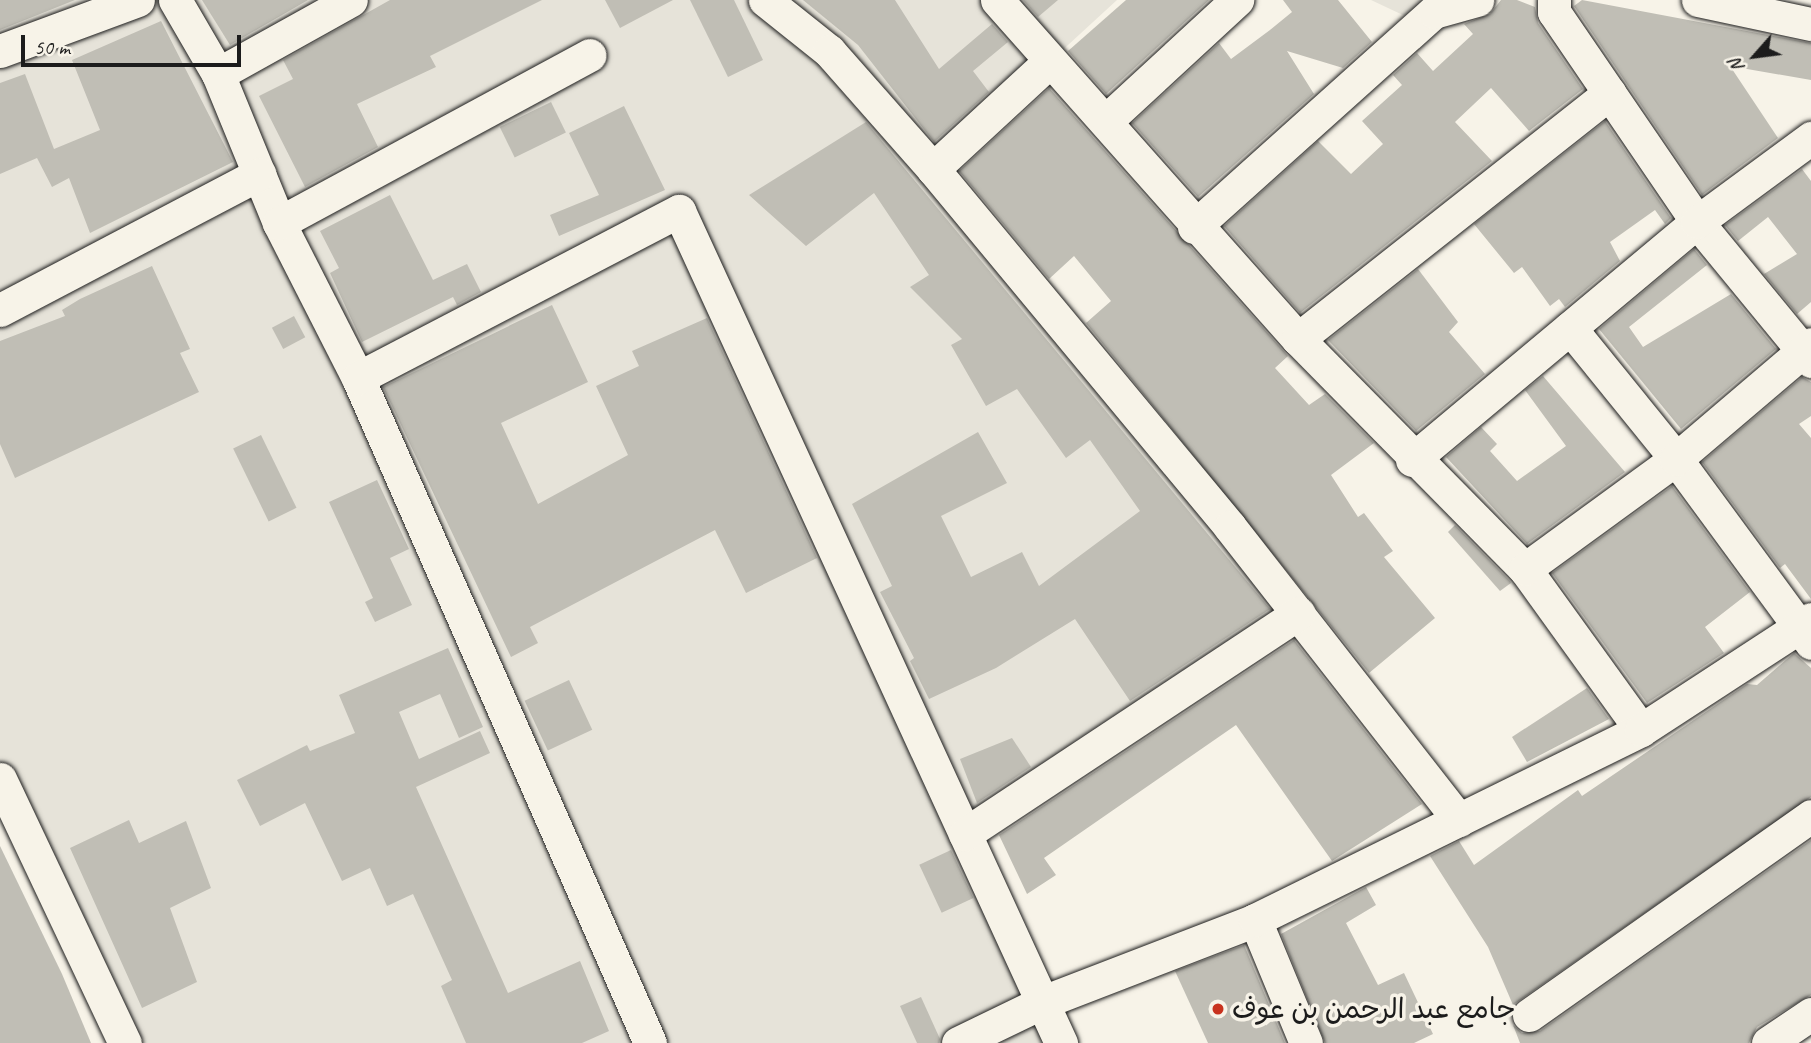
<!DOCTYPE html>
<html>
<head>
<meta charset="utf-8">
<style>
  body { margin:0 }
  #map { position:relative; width:1811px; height:1043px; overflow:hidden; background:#f7f3e8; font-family:Caveat,"Playpen Sans Arabic",sans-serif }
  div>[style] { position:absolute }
  .built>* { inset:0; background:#e6e3d9 }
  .building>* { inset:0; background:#c0beb5; transform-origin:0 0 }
  .roads { filter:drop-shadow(0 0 2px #1c1c1c) drop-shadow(0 0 2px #1c1c1c) }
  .minor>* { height:33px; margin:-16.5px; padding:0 16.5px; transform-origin:16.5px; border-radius:16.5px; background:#f7f3e8 }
  .dots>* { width:19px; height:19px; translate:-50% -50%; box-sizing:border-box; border:4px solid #f7f3e8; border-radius:50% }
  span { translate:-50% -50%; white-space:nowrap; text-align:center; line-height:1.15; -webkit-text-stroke:7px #f7f3e8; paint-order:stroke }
  .poi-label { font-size:28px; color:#1c1c1c }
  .left { translate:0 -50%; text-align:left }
  .north { position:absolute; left:1720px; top:21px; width:70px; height:70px; -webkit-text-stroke:5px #f7f3e8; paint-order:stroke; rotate:242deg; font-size:19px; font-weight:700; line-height:28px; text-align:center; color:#1c1c1c }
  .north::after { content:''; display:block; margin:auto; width:24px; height:32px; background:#1c1c1c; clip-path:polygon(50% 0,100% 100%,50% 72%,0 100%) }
  .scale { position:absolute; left:21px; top:35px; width:220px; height:32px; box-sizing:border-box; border:4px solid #1c1c1c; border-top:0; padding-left:9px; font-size:21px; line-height:24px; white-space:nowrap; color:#1c1c1c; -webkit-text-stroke:5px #f7f3e8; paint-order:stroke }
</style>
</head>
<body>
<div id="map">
  <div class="built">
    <i style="clip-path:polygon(0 0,1117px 0,933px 169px,1299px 613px,965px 834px,1064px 1043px,120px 1043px,0 789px)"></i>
    <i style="clip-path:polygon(1371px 0,1428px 0,1405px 16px)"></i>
  </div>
  <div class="building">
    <i style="clip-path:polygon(0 0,75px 0,0 30px)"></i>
    <i style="clip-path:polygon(202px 0,308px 0,230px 45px)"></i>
    <i style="clip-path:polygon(390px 0,542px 0,430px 56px,436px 67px,357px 104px,378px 147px,305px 187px,259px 96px,293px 79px,283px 60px)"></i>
    <i style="clip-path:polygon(605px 0,673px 0,620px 28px)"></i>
    <i style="clip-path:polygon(690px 0,734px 0,763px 60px,728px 77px)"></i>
    <i style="clip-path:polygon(803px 0,895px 0,939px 69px,992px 24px,1008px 42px,973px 71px,989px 92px,934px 142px,858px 45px)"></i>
    <i style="clip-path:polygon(1023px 0,1058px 0,1038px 17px)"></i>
    <i style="clip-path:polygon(1126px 0,1209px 0,1106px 94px,1068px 51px)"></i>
    <i style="clip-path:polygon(1283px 0,1338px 0,1372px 42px,1343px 68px,1287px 51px,1314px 94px,1198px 197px,1132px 123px,1219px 43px,1231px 59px,1270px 30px,1292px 12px)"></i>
    <i style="clip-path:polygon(1517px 0,1535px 7px,1538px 23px,1583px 89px,1529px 131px,1491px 88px,1455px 122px,1492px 161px,1300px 313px,1224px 226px,1318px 141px,1351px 174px,1383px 144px,1362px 121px,1402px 85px,1393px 75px,1417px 53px,1433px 71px,1473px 34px,1464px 24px,1490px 14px,1501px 0)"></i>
    <i style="clip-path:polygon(1582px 0,1811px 43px,1811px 80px,1730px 66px,1778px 138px,1702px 195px,1574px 6px)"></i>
    <i style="clip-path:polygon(161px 21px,233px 162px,90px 233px,69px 178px,52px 187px,37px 158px,0 174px,0 83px,25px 74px,54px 149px,100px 130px,72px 60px)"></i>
    <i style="clip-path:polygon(1049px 88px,1288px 356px,1275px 368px,1309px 405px,1325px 394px,1374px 443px,1331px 475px,1358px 517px,1364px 513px,1393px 551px,1384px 557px,1435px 618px,1369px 673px,1086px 323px,1111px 301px,1074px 256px,1049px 279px,959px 171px)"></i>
    <i style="left:551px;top:102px;width:34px;height:57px;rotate:64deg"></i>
    <i style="clip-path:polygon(624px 106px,665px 190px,559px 236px,550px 215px,599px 195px,569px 133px)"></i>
    <i style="clip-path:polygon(1605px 121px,1671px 218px,1665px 224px,1655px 210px,1610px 242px,1620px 261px,1565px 307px,1559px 299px,1550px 306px,1522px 267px,1514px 273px,1474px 224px)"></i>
    <i style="clip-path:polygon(866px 122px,1270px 609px,1130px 701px,1075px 619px,996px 668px,929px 699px,910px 661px,914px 658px,880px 592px,892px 586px,852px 504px,978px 432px,1007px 483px,941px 516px,971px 577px,1022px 552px,1039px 586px,1140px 511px,1090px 440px,1066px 458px,1017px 389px,986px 406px,951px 345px,962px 339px,910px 287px,929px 275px,874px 193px,806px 246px,749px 195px)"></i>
    <i style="clip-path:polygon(1802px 169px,1811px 181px,1811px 302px,1797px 314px,1764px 274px,1797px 254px,1768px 217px,1738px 241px,1725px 225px)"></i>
    <i style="clip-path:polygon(390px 195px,433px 280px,467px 264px,481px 292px,457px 305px,453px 297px,362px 342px,330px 273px,339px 268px,320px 231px)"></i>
    <i style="clip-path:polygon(1694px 249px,1707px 265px,1629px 327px,1643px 347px,1731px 294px,1776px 349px,1681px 429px,1599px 329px)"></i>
    <i style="clip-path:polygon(152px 266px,190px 349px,180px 353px,199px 392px,15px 478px,0 444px,0 341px,65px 316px,62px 310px,80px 299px)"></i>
    <i style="clip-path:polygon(1418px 269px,1458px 322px,1449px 332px,1485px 374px,1416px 431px,1328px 340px)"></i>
    <i style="clip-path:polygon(552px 305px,588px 382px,501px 423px,538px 504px,628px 455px,596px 386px,639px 366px,632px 351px,707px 318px,817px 558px,746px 593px,715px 530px,530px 627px,538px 643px,511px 657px,383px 387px)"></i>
    <i style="left:294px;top:316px;width:24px;height:25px;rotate:62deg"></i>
    <i style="clip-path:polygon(1543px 376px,1625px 472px,1527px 544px,1446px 457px,1481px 427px,1497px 444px,1490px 451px,1517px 481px,1566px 446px,1525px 390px)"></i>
    <i style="clip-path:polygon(1802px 377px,1811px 382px,1811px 416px,1799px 424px,1811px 438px,1811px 599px,1785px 564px,1780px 568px,1702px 462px)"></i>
    <i style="left:261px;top:435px;width:81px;height:31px;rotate:64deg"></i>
    <i style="clip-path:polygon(377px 480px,409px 549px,390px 558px,412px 605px,375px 622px,365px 602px,373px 598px,329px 502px)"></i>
    <i style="clip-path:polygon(1672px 486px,1750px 592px,1705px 627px,1724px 653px,1647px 703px,1552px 573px)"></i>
    <i style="clip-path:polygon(1455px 525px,1510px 581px,1511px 583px,1500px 591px,1448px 532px)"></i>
    <i style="clip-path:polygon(1294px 640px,1422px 804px,1332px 861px,1236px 725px,1044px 858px,1056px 875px,1027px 894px,999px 835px)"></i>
    <i style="clip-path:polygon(448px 648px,483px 727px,459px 738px,440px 694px,399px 712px,419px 759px,480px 731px,490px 753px,416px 787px,508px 993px,580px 961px,609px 1031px,582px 1043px,466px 1043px,441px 986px,452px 980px,413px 894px,387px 906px,370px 868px,342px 881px,305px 803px,260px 826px,237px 780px,307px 745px,310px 751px,355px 733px,339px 695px)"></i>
    <i style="clip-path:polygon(1794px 653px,1811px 668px,1811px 797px,1513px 1005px,1488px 947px,1430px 856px,1459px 841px,1474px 865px,1578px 790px,1582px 796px,1747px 684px,1757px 685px)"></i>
    <i style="left:569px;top:680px;width:55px;height:49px;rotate:65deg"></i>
    <i style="clip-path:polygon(1587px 688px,1609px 719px,1527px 762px,1512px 737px)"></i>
    <i style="clip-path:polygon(1012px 738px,1031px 767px,977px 803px,960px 759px)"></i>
    <i style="clip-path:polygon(129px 820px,139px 843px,186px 821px,211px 888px,170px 908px,197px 982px,142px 1008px,70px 848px)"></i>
    <i style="clip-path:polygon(1811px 840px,1811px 995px,1757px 1027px,1749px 1043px,1520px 1043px,1513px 1025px,1522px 1033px,1540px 1031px)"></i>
    <i style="clip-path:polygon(0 846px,62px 974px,91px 1043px,0 1043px)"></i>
    <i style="left:951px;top:850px;width:53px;height:35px;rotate:65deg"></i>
    <i style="clip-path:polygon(1366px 887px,1376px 905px,1346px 923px,1378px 985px,1404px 973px,1433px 1034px,1414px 1043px,1325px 1043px,1281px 934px)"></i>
    <i style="clip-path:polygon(1244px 945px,1247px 952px,1285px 1043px,1208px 1043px,1175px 971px)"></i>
    <i style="clip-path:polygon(921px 997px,940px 1039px,939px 1043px,917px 1043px,900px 1006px)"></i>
  </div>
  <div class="roads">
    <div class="minor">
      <i style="left:175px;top:0;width:86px;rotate:59.8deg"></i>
      <i style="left:218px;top:74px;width:161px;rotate:67.7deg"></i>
      <i style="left:279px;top:223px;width:174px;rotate:63deg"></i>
      <i style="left:358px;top:378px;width:726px;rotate:66.29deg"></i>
      <i style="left:765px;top:0;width:82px;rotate:38.6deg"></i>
      <i style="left:829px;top:51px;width:157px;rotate:48.6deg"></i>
      <i style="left:933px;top:169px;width:465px;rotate:50.3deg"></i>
      <i style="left:1230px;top:527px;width:372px;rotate:52deg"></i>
      <i style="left:997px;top:0;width:453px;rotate:48.4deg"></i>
      <i style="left:1298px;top:339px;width:323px;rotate:45.4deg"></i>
      <i style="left:1525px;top:569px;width:198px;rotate:54.2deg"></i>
      <i style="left:1554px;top:0;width:12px;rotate:90deg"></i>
      <i style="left:1554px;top:12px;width:254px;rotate:55.7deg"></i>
      <i style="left:1697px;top:222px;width:180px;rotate:50.6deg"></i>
      <i style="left:1698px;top:0;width:116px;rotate:12deg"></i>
      <i style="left:0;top:51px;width:147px;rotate:-20.3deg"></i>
      <i style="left:218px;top:74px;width:152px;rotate:-29.1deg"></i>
      <i style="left:1108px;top:119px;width:176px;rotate:-42.7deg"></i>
      <i style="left:933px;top:169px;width:156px;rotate:-42.7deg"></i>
      <i style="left:279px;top:223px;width:353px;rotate:-28.4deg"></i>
      <i style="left:1194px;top:227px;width:322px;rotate:-41.9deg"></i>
      <i style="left:1434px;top:12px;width:45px;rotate:-15.6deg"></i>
      <i style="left:0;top:310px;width:293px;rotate:-27.7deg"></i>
      <i style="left:1570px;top:328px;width:169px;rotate:51deg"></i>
      <i style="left:1676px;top:459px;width:228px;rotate:53.7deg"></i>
      <i style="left:1298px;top:339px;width:397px;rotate:-38.3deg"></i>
      <i style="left:358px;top:378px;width:362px;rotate:-27.5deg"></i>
      <i style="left:679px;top:211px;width:916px;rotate:65.34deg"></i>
      <i style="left:1412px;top:460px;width:371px;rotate:-39.9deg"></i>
      <i style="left:1697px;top:222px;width:142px;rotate:-36.4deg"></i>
      <i style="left:1525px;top:569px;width:187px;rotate:-36.1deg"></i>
      <i style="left:1676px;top:459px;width:177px;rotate:-40.4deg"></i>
      <i style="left:0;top:779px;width:292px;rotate:64.7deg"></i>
      <i style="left:965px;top:834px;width:400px;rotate:-33.5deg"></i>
      <i style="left:1255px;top:920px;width:133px;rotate:67.5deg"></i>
      <i style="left:1529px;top:1015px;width:345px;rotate:-35.2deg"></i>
      <i style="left:958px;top:1043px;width:94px;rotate:-25.8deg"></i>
      <i style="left:1043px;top:1002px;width:227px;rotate:-21.1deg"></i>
      <i style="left:1255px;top:920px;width:430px;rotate:-26.2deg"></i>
      <i style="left:1641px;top:730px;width:203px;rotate:-33.1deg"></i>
      <i style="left:1768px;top:1043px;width:52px;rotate:-34deg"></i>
    </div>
  </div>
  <div class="dots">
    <i style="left:1218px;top:1009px;background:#c8321e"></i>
  </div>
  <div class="poi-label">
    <span class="left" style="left:1232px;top:1009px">جامع عبد الرحمن بن عوف</span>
  </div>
  <div class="north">N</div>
  <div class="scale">50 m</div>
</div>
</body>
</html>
